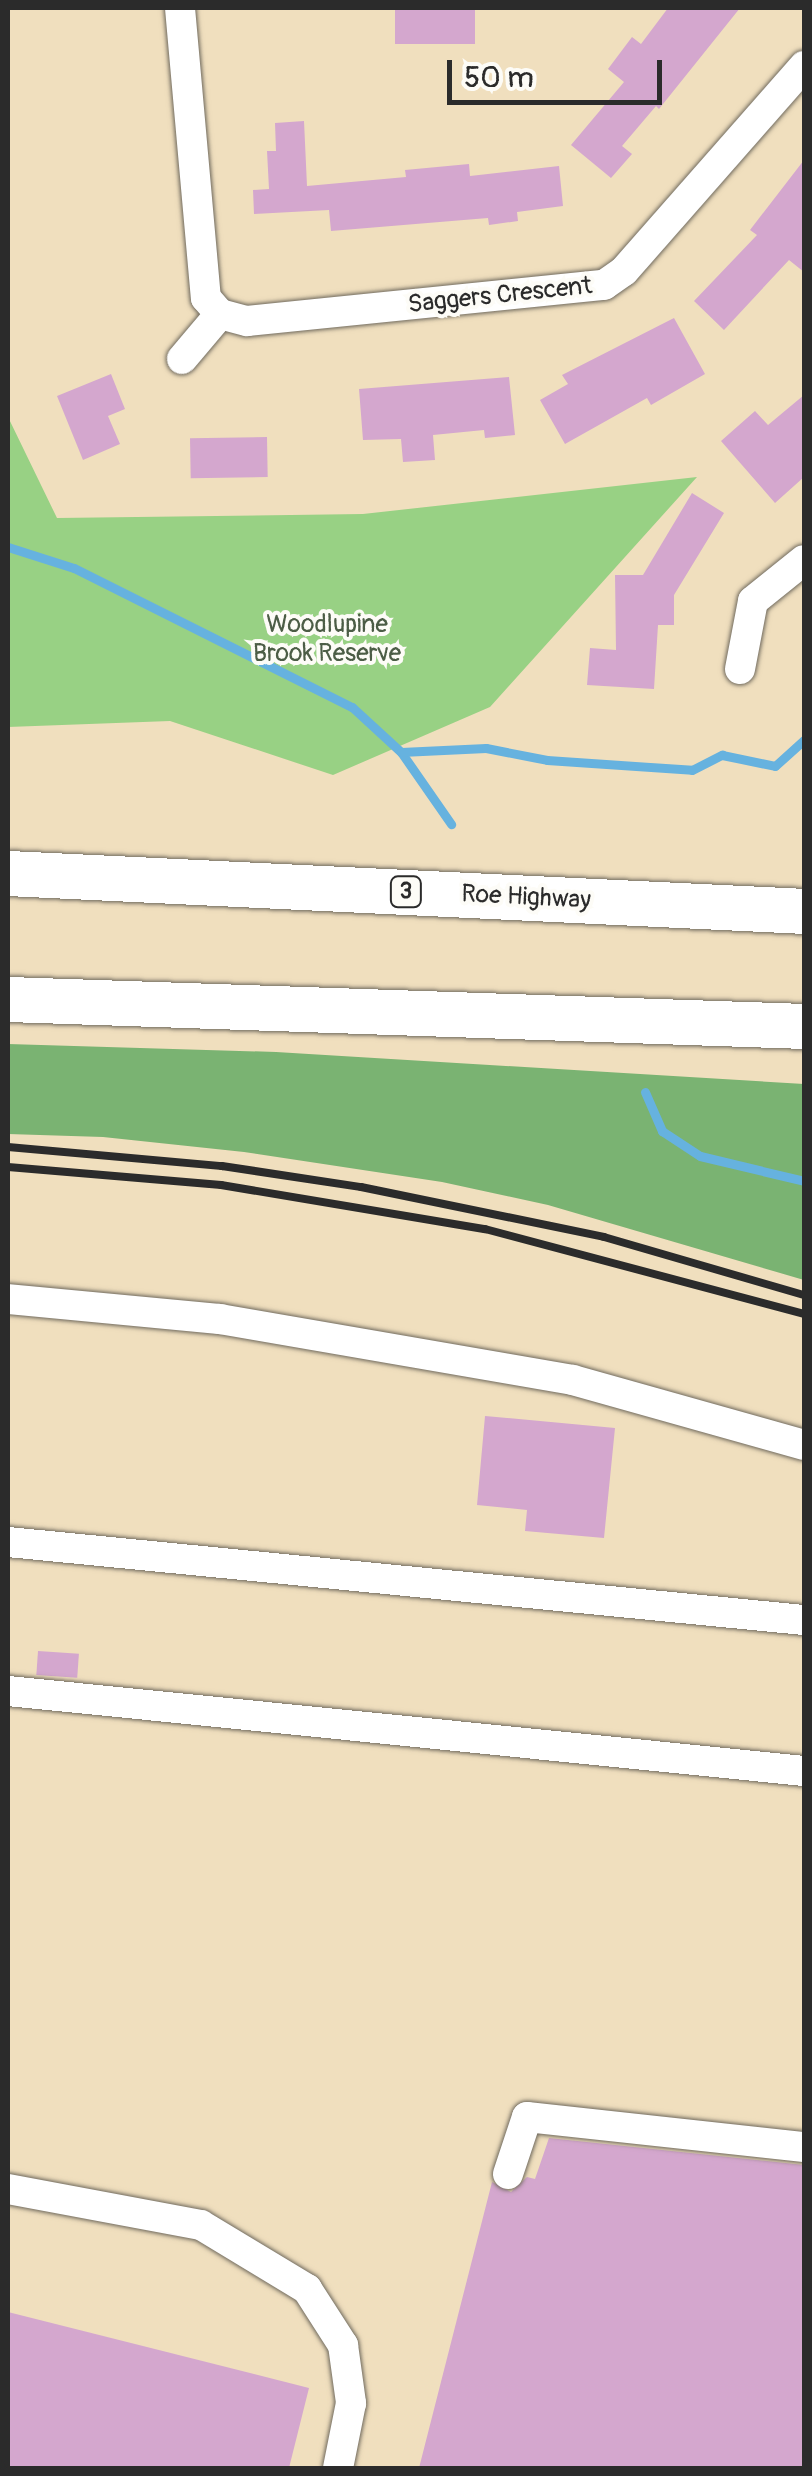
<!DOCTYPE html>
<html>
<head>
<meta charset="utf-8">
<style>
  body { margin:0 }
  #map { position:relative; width:812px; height:2476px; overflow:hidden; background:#f0dfbe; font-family:Pangolin,sans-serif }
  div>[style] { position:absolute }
  .green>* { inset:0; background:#98d184 }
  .forest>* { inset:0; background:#7ab372 }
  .stream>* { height:9px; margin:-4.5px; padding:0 4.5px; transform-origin:4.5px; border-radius:4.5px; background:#66b2df }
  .building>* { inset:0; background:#d4a7ce; transform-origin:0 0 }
  .roads { filter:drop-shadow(0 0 2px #706a5e) drop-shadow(0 0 2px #706a5e) }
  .minor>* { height:30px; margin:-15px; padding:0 15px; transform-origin:15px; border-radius:15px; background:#fff }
  .highway>* { height:45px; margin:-22.5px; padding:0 22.5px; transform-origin:22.5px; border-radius:22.5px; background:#fff }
  .rail>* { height:8px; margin:-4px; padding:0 4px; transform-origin:4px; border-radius:4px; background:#2b2b2b }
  span { translate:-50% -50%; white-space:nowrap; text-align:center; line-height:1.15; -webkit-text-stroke:8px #fdfcf7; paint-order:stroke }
  .shield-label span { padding:2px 8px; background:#fdfcf7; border:2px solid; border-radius:8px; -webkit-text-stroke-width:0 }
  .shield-label { font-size:22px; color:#2b2b2b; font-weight:700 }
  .street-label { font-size:25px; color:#2b2b2b }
  .park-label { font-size:25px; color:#4c5d46 }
  .frame { position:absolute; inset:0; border:10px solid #2b2b2b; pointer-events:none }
  .scale { position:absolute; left:447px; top:60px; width:215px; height:45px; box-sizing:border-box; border:5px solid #2b2b2b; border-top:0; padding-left:12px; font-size:30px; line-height:35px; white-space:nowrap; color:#2b2b2b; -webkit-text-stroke:8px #fdfcf7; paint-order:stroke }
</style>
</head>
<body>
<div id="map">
  <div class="green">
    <i style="clip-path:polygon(8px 417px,57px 518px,363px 514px,697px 477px,490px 707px,333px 775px,170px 721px,8px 727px)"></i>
  </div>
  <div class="forest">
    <i style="clip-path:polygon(8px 1044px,276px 1052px,804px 1084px,804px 1280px,548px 1205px,442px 1182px,244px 1152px,103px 1137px,8px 1134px)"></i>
  </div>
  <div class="stream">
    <i style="left:8px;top:547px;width:69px;rotate:17.7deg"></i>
    <i style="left:74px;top:568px;width:311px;rotate:26.6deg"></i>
    <i style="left:352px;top:707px;width:67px;rotate:42.6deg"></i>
    <i style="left:401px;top:752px;width:88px;rotate:55.2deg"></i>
    <i style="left:401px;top:752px;width:85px;rotate:-2.7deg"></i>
    <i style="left:486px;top:748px;width:62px;rotate:11.1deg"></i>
    <i style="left:547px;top:760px;width:145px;rotate:3.9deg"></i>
    <i style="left:692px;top:770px;width:34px;rotate:-27deg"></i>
    <i style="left:722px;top:755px;width:54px;rotate:11.7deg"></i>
    <i style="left:775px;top:766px;width:39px;rotate:-42deg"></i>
    <i style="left:645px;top:1092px;width:43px;rotate:66.4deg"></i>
    <i style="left:662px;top:1131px;width:45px;rotate:33.3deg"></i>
    <i style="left:700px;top:1156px;width:107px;rotate:13.5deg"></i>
  </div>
  <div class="building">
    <i style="left:395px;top:8px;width:80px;height:36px"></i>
    <i style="clip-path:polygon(668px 8px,740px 8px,659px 109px,656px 106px,622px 146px,632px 154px,611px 178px,571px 145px,624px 82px,608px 69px,632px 37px,641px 44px)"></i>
    <i style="clip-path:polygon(304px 121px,307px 186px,406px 177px,405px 170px,469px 164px,470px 176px,559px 166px,563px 206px,517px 212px,518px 221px,489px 225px,488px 218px,331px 231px,329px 210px,254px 214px,253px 190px,269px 189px,267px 151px,276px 151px,275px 123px)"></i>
    <i style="clip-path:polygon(804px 160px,804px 272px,789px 260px,724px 330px,694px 301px,757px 235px,750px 230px)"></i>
    <i style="clip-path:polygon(674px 318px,705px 374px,651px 405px,647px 398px,565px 444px,540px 400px,568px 384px,562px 375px)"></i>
    <i style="clip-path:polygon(111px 374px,125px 409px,108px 416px,120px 444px,83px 460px,57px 396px)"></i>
    <i style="clip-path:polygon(509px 377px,515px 435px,485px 438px,484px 430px,433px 435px,435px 460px,403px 462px,401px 439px,363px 440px,359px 389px)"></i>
    <i style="clip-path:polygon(804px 395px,804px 477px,775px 503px,721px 441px,755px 411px,768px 425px)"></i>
    <i style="left:267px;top:437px;width:40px;height:77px;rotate:89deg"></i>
    <i style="clip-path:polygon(692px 493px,724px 513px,674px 595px,674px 625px,658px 625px,654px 689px,587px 685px,590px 648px,616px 650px,615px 575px,643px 575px)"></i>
    <i style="clip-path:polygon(485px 1416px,615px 1428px,604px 1538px,525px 1531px,527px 1510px,477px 1505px)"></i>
    <i style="left:38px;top:1651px;width:41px;height:24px;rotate:4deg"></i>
    <i style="clip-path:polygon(549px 2138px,804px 2165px,804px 2468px,419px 2468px,492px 2182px,511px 2192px,527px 2177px,535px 2179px)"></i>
    <i style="clip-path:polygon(8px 2312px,309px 2388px,289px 2468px,8px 2468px)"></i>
  </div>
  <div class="roads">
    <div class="minor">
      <i style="left:180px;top:8px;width:291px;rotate:84.9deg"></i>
      <i style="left:206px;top:298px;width:21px;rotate:49deg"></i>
      <i style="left:220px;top:314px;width:28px;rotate:15deg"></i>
      <i style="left:247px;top:321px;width:359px;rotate:-5.8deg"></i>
      <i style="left:604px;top:285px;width:24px;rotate:-35deg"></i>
      <i style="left:624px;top:271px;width:273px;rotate:-48.7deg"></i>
      <i style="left:182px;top:359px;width:59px;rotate:-49.8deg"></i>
      <i style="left:740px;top:669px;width:69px;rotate:-79.2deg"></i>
      <i style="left:753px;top:601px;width:65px;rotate:-38.8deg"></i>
      <i style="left:8px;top:1299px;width:213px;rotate:5.4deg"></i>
      <i style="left:220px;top:1319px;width:358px;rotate:9.8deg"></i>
      <i style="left:573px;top:1380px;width:240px;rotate:15.7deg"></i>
      <i style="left:8px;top:1542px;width:800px;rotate:5.6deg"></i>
      <i style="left:8px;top:1691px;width:800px;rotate:5.74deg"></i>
      <i style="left:508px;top:2174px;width:60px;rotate:-71.6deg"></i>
      <i style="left:527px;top:2117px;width:279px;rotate:6.2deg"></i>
      <i style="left:8px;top:2189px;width:196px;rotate:10.6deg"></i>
      <i style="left:201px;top:2225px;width:124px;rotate:31.1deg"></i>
      <i style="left:307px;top:2289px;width:67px;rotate:57.3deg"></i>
      <i style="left:343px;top:2345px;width:59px;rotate:82.1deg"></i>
      <i style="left:351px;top:2403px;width:66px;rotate:101.3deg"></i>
    </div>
    <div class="highway">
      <i style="left:8px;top:873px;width:797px;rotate:2.73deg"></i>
      <i style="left:8px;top:999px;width:796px;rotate:1.94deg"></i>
    </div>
  </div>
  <div class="rail">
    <i style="left:8px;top:1147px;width:215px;rotate:5.1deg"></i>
    <i style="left:222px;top:1166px;width:141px;rotate:8.6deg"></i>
    <i style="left:361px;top:1187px;width:248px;rotate:11.6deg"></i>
    <i style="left:604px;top:1237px;width:208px;rotate:16.2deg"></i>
    <i style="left:8px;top:1167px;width:214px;rotate:4.8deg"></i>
    <i style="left:221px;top:1185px;width:268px;rotate:9.5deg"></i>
    <i style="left:485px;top:1229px;width:330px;rotate:14.9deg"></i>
  </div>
  <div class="shield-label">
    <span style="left:406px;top:892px">3</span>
  </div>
  <div class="street-label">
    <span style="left:500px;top:296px;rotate:-6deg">Saggers Crescent</span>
    <span style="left:526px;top:898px;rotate:3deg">Roe Highway</span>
  </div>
  <div class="park-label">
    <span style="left:327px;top:640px">Woodlupine<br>Brook Reserve</span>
  </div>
  <div class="frame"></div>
  <div class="scale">50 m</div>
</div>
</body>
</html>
